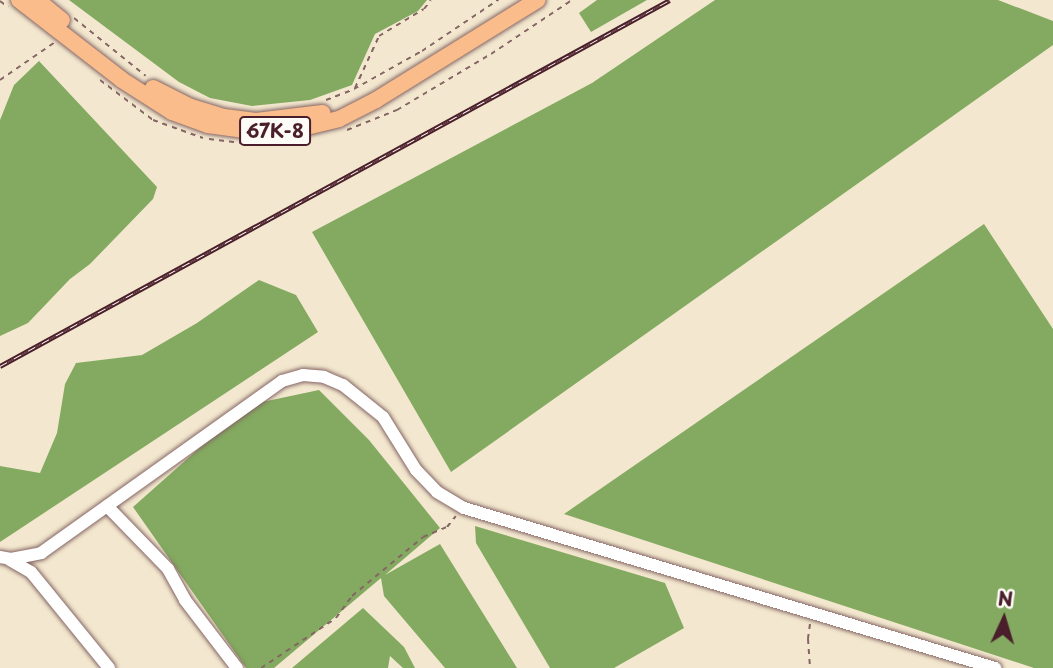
<!DOCTYPE html>
<html>
<head>
<meta charset="utf-8">
<style>
  body { margin:0 }
  #map { position:relative; width:1053px; height:668px; overflow:hidden; background:#f3e8cf; font-family:"Playpen Sans",sans-serif }
  div>[style] { position:absolute }
  .forest>* { inset:0; background:#83aa60 }
  .path>* { height:2px; margin-top:-1px; transform-origin:0; background:repeating-linear-gradient(90deg,#856564 0 5px,transparent 0 10px) }
  .roads { filter:drop-shadow(0 0 2px #856564) drop-shadow(0 0 2px #856564) }
  .minor>* { height:12px; margin:-6px; padding:0 6px; transform-origin:6px; border-radius:6px; background:#fff }
  .major>* { height:16px; margin:-8px; padding:0 8px; transform-origin:8px; border-radius:8px; background:#f9bc8a }
  .rail>* { height:5px; margin-top:-2.5px; transform-origin:0; background:repeating-linear-gradient(90deg,#fdfcf7 0 8px,#4a1f2b 0 16px); box-sizing:border-box; border-block:2px solid #4a1f2b }
  span { translate:-50% -50%; white-space:nowrap; text-align:center; line-height:1.15; -webkit-text-stroke:5px #fdfcf7; paint-order:stroke }
  .shield-label span { padding:2px 5px; background:#fdfcf7; border:2px solid; border-radius:5px; -webkit-text-stroke-width:0 }
  .shield-label { font-size:19px; color:#4a1f2b; font-weight:700 }
  .north { position:absolute; left:969px; top:584px; width:70px; height:70px; -webkit-text-stroke:5px #fdfcf7; paint-order:stroke; rotate:4deg; font-size:19px; font-weight:700; line-height:28px; text-align:center; color:#4a1f2b }
  .north::after { content:''; display:block; margin:auto; width:24px; height:32px; background:#4a1f2b; clip-path:polygon(50% 0,100% 100%,50% 72%,0 100%) }
</style>
</head>
<body>
<div id="map">
  <div class="forest">
    <i style="clip-path:polygon(69px 0,427px 0,418px 11px,375px 34px,352px 85px,310px 100px,252px 106px,210px 98px,179px 82px)"></i>
    <i style="clip-path:polygon(597px 0,647px 0,591px 32px,579px 13px)"></i>
    <i style="clip-path:polygon(715px 0,998px 0,1053px 21px,1053px 45px,451px 472px,312px 232px,592px 83px)"></i>
    <i style="clip-path:polygon(39px 61px,157px 187px,153px 199px,90px 264px,70px 279px,28px 323px,0 336px,0 120px,14px 85px)"></i>
    <i style="clip-path:polygon(984px 224px,1053px 329px,1053px 668px,1034px 668px,564px 514px)"></i>
    <i style="clip-path:polygon(259px 280px,296px 295px,318px 332px,0 542px,0 466px,40px 473px,57px 433px,65px 384px,76px 363px,142px 355px,197px 323px)"></i>
    <i style="clip-path:polygon(319px 390px,369px 440px,440px 528px,385px 575px,440px 544px,517px 668px,445px 668px,384px 596px,381px 578px,274px 668px,246px 668px,133px 507px,248px 405px)"></i>
    <i style="clip-path:polygon(475px 526px,665px 583px,684px 628px,614px 668px,550px 668px,476px 543px)"></i>
    <i style="clip-path:polygon(363px 608px,404px 647px,415px 668px,403px 668px,390px 656px,388px 668px,292px 668px)"></i>
  </div>
  <div class="path">
    <i style="left:0;top:1px;width:10px;rotate:37deg"></i>
    <i style="left:74px;top:18px;width:92px;rotate:38.9deg"></i>
    <i style="left:0;top:80px;width:67px;rotate:-34.6deg"></i>
    <i style="left:100px;top:80px;width:66px;rotate:37deg"></i>
    <i style="left:153px;top:120px;width:53px;rotate:19.8deg"></i>
    <i style="left:355px;top:88px;width:57px;rotate:-65.2deg"></i>
    <i style="left:379px;top:36px;width:52px;rotate:-31deg"></i>
    <i style="left:424px;top:9px;width:11px;rotate:-52deg"></i>
    <i style="left:326px;top:100px;width:30px;rotate:-21deg"></i>
    <i style="left:354px;top:89px;width:78px;rotate:-29.2deg"></i>
    <i style="left:422px;top:51px;width:92px;rotate:-33.9deg"></i>
    <i style="left:347px;top:130px;width:54px;rotate:-21.8deg"></i>
    <i style="left:397px;top:110px;width:109px;rotate:-30.8deg"></i>
    <i style="left:491px;top:54px;width:97px;rotate:-33.7deg"></i>
    <i style="left:209px;top:139px;width:39px;rotate:7deg"></i>
    <i style="left:810px;top:624px;width:15px;rotate:98deg"></i>
    <i style="left:808px;top:639px;width:29px;rotate:86deg"></i>
    <i style="left:261px;top:668px;width:90px;rotate:-33.7deg"></i>
    <i style="left:336px;top:618px;width:27px;rotate:-54deg"></i>
    <i style="left:352px;top:596px;width:92px;rotate:-39.7deg"></i>
    <i style="left:423px;top:537px;width:26px;rotate:-23deg"></i>
    <i style="left:447px;top:527px;width:14px;rotate:-51deg"></i>
  </div>
  <div class="roads">
    <div class="minor">
      <i style="left:107px;top:506px;width:88px;rotate:45.9deg"></i>
      <i style="left:168px;top:569px;width:35px;rotate:61deg"></i>
      <i style="left:185px;top:600px;width:86px;rotate:52.6deg"></i>
      <i style="left:0;top:557px;width:11px;rotate:10deg"></i>
      <i style="left:11px;top:559px;width:31px;rotate:-11deg"></i>
      <i style="left:41px;top:553px;width:296px;rotate:-35.5deg"></i>
      <i style="left:282px;top:381px;width:22px;rotate:-16deg"></i>
      <i style="left:303px;top:375px;width:21px;rotate:5deg"></i>
      <i style="left:324px;top:377px;width:21px;rotate:23deg"></i>
      <i style="left:343px;top:385px;width:51px;rotate:38.7deg"></i>
      <i style="left:383px;top:417px;width:62px;rotate:58.1deg"></i>
      <i style="left:416px;top:470px;width:30px;rotate:46deg"></i>
      <i style="left:437px;top:492px;width:31px;rotate:31deg"></i>
      <i style="left:464px;top:508px;width:555px;rotate:16.77deg"></i>
      <i style="left:10px;top:560px;width:24px;rotate:30deg"></i>
      <i style="left:31px;top:572px;width:124px;rotate:50.9deg"></i>
    </div>
    <div class="major">
      <i style="left:19px;top:0;width:130px;rotate:37.8deg"></i>
      <i style="left:122px;top:80px;width:59px;rotate:32.6deg"></i>
      <i style="left:172px;top:112px;width:38px;rotate:20deg"></i>
      <i style="left:208px;top:125px;width:52px;rotate:7.7deg"></i>
      <i style="left:260px;top:132px;width:34px;rotate:-3deg"></i>
      <i style="left:294px;top:130px;width:46px;rotate:-13.7deg"></i>
      <i style="left:339px;top:119px;width:42px;rotate:-27.2deg"></i>
      <i style="left:376px;top:100px;width:190px;rotate:-31.8deg"></i>
      <i style="left:37px;top:0;width:32px;rotate:39deg"></i>
      <i style="left:153px;top:88px;width:42px;rotate:26.6deg"></i>
      <i style="left:191px;top:107px;width:34px;rotate:17deg"></i>
      <i style="left:224px;top:117px;width:32px;rotate:7deg"></i>
      <i style="left:256px;top:121px;width:67px;rotate:-6.8deg"></i>
    </div>
  </div>
  <div class="rail">
    <i style="left:0;top:366px;width:763px;rotate:-28.65deg"></i>
  </div>
  <div class="shield-label">
    <span style="left:275px;top:131px">67К-8</span>
  </div>
  <div class="north">N</div>
</div>
</body>
</html>
